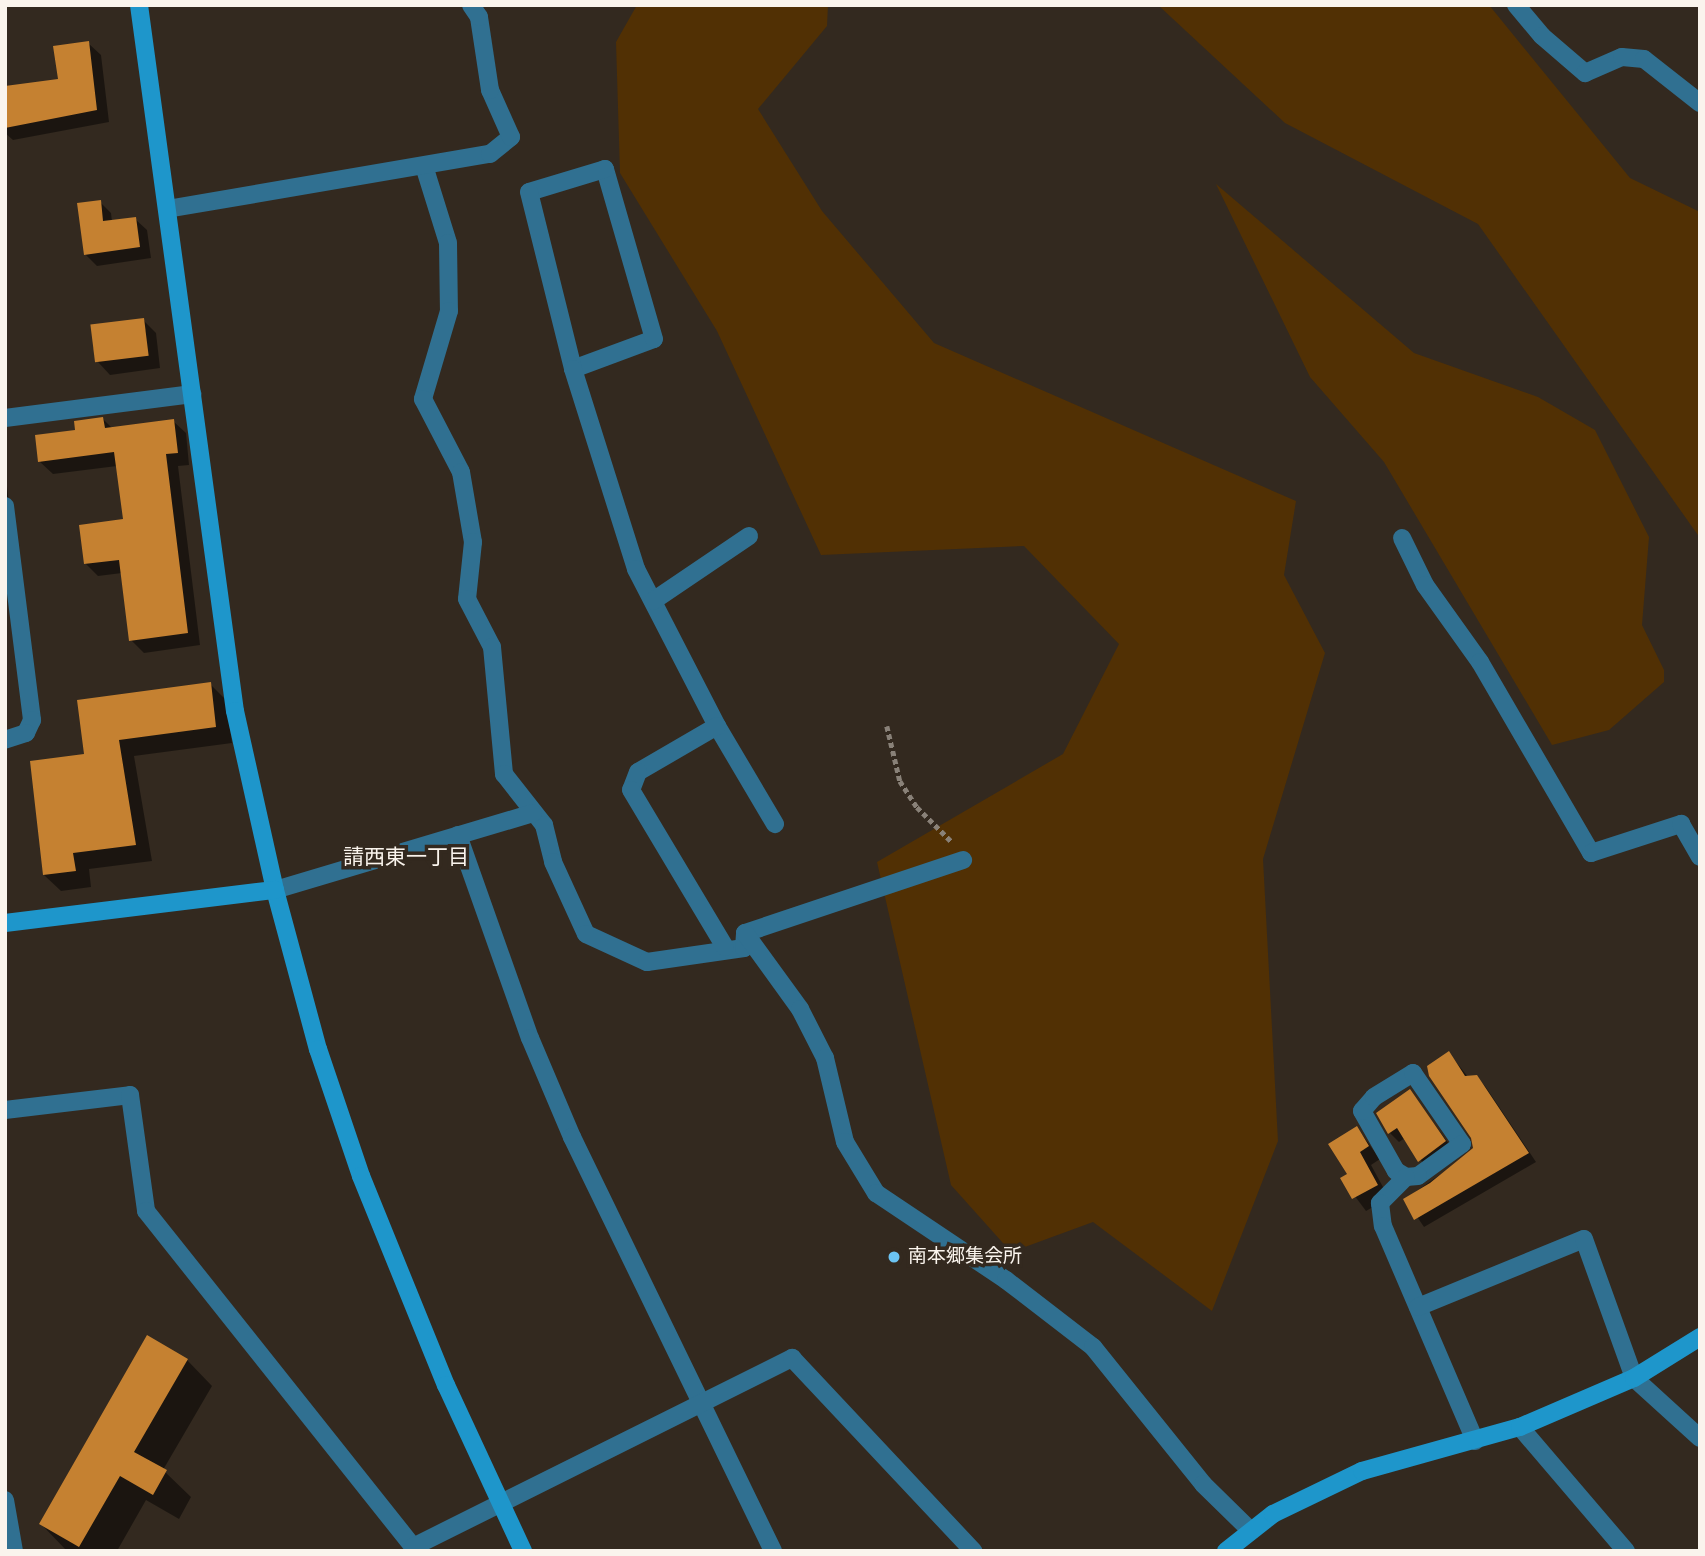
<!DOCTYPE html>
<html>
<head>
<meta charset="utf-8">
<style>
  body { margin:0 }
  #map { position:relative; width:1705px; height:1556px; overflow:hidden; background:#33291f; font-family:"Source Sans 3","Noto Sans JP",sans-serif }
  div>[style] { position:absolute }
  .green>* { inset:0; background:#513004 }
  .shadow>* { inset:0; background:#0007 }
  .building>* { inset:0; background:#c58131; transform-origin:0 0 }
  .path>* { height:4.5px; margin-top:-2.25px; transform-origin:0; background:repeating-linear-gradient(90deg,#898178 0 5px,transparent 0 8.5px) }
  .street>* { height:18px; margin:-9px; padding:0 9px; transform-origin:9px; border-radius:9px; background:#307091 }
  .secondary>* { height:18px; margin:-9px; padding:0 9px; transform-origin:9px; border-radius:9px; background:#1e96cb }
  .dots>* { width:19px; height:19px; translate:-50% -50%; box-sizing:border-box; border:4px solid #33291f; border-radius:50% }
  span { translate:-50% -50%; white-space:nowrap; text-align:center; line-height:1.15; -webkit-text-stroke:7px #33291f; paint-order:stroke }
  .poi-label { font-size:19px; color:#faf4ed }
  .left { translate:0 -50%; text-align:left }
  .neighbourhood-label { font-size:21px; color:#faf4ed }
  .frame { position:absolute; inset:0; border:7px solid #faf4ed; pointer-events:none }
</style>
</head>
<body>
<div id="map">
  <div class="green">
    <i style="clip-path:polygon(637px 5px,828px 5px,827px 26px,758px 109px,822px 211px,934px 343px,1296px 501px,1284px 575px,1325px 653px,1263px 859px,1278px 1141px,1212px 1311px,1093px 1222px,1011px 1252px,951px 1185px,877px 862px,1063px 754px,1119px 644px,1024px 546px,821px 555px,717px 331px,620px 173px,616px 42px)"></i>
    <i style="clip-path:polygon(1158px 5px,1489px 5px,1630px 178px,1700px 212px,1700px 538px,1478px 224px,1285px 123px)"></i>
    <i style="clip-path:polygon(1216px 184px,1414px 353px,1538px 397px,1595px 430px,1649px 537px,1642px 625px,1664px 670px,1664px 682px,1609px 730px,1552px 745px,1384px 462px,1310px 377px)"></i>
  </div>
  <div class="shadow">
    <i style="clip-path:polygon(88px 43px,101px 55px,109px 122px,13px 140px,5px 133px,5px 88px,60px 80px)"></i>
    <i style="clip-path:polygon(100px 202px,111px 213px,112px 222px,135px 219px,147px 230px,151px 258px,97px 266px,85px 254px)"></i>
    <i style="clip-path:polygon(143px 320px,156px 333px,160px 368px,110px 375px,98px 362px)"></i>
    <i style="clip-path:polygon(103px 419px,113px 429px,173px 421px,186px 433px,189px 465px,178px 466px,200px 645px,144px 653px,131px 640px,122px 573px,98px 576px,85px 563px,125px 521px,117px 466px,53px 474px,40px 462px,77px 431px)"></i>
    <i style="clip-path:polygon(5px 469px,9px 504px,5px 504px)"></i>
    <i style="clip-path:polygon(210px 684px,226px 700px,232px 743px,134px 756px,152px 861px,89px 869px,91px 887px,61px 891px,44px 875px,86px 755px)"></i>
    <i style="clip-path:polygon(1449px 1053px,1468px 1077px,1476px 1077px,1485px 1086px,1536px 1162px,1424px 1227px,1405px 1199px,1470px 1154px,1475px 1144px)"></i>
    <i style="clip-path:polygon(1410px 1091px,1454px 1151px,1428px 1170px,1405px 1138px,1399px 1142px,1390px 1133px)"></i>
    <i style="clip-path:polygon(1357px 1128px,1380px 1159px,1371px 1165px,1389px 1198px,1366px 1211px,1342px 1179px,1349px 1175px)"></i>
    <i style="clip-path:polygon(187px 1360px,212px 1386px,163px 1470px,191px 1497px,179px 1519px,146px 1500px,117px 1551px,66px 1550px,41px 1524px)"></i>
  </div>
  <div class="building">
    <i style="clip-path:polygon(89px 41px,97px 110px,5px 128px,5px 86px,58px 79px,53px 46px)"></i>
    <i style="clip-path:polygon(101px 200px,103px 221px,136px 217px,140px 247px,84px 255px,77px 203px)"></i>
    <i style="left:144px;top:318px;width:38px;height:54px;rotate:83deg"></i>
    <i style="clip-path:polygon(103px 417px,105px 428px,174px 419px,178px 453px,166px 454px,188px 633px,129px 641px,119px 560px,84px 564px,79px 525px,123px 519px,114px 452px,38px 462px,35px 435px,75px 430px,74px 421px)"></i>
    <i style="clip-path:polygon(211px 682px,216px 727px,119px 740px,136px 845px,73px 853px,76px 871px,43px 875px,30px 761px,84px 754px,77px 700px)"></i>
    <i style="clip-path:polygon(1449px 1051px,1465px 1076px,1477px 1075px,1529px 1153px,1414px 1220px,1403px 1199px,1430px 1183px,1473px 1148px,1471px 1138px,1429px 1076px,1427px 1066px)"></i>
    <i style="clip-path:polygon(1410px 1089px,1446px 1141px,1418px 1162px,1397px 1128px,1388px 1134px,1376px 1113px)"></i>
    <i style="clip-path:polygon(1357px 1126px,1369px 1146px,1360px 1152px,1378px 1185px,1352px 1199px,1340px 1178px,1347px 1174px,1328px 1144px)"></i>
    <i style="clip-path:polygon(147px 1335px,188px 1359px,134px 1452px,167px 1470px,153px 1495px,120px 1476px,79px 1547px,39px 1524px)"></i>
  </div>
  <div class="path">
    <i style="left:887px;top:726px;width:57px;rotate:76.7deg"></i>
    <i style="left:900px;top:781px;width:31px;rotate:57deg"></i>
    <i style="left:917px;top:807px;width:48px;rotate:45deg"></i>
  </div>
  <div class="street">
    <i style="left:1516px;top:5px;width:40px;rotate:50deg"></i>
    <i style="left:1542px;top:36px;width:57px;rotate:40.7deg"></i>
    <i style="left:1585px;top:73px;width:40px;rotate:-23.4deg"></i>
    <i style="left:1622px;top:57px;width:22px;rotate:5deg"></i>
    <i style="left:1644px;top:59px;width:71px;rotate:38.2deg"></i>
    <i style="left:425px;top:169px;width:77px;rotate:72.7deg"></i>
    <i style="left:448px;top:243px;width:68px;rotate:89.2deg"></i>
    <i style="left:449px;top:311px;width:92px;rotate:106.5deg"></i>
    <i style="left:423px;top:399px;width:82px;rotate:62.5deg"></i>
    <i style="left:461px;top:472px;width:71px;rotate:80.3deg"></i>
    <i style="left:473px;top:542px;width:57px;rotate:96deg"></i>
    <i style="left:467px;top:599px;width:54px;rotate:62.5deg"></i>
    <i style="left:492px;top:647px;width:128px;rotate:84.6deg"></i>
    <i style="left:504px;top:774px;width:65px;rotate:51.9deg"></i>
    <i style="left:544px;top:825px;width:38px;rotate:76deg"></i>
    <i style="left:553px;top:862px;width:79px;rotate:65.4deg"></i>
    <i style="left:586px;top:934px;width:67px;rotate:24.7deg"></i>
    <i style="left:647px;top:962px;width:98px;rotate:-8.2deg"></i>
    <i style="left:744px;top:948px;width:15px;rotate:-86deg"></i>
    <i style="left:745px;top:933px;width:230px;rotate:-18.5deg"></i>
    <i style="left:167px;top:209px;width:328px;rotate:-9.7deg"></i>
    <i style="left:490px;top:154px;width:27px;rotate:-39deg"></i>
    <i style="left:511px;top:137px;width:51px;rotate:-114.1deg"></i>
    <i style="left:490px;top:90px;width:74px;rotate:-98.6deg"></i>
    <i style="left:479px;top:17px;width:14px;rotate:-124deg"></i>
    <i style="left:573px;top:369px;width:86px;rotate:-20.3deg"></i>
    <i style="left:654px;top:339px;width:177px;rotate:-106.1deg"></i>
    <i style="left:605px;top:169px;width:79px;rotate:163.2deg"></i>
    <i style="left:529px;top:192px;width:182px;rotate:76deg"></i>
    <i style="left:573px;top:369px;width:210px;rotate:72.5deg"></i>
    <i style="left:636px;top:569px;width:177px;rotate:62.7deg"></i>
    <i style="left:717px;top:726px;width:114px;rotate:59.4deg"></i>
    <i style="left:5px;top:418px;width:189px;rotate:-7.3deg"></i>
    <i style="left:5px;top:506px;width:216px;rotate:82.8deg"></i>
    <i style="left:32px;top:720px;width:14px;rotate:115deg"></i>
    <i style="left:26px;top:733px;width:22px;rotate:162deg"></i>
    <i style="left:1402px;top:538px;width:52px;rotate:63.9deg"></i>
    <i style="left:1425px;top:585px;width:95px;rotate:54.5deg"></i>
    <i style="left:1480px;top:662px;width:221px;rotate:59.8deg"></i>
    <i style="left:1591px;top:853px;width:95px;rotate:-17.9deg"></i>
    <i style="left:1681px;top:824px;width:38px;rotate:60deg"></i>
    <i style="left:653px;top:601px;width:116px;rotate:-34.1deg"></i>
    <i style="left:717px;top:726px;width:91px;rotate:149.8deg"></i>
    <i style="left:638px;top:772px;width:19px;rotate:111deg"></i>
    <i style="left:631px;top:790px;width:183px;rotate:59.1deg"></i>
    <i style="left:458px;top:835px;width:215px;rotate:70.5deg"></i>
    <i style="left:530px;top:1038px;width:108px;rotate:67deg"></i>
    <i style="left:572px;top:1137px;width:460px;rotate:64.1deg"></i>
    <i style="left:275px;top:890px;width:269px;rotate:-16.6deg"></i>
    <i style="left:745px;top:933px;width:94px;rotate:54.1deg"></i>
    <i style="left:800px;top:1009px;width:55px;rotate:63deg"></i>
    <i style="left:825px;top:1058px;width:86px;rotate:76.6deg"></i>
    <i style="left:845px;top:1142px;width:60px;rotate:58.7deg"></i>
    <i style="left:876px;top:1193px;width:156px;rotate:33.8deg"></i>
    <i style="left:1006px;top:1280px;width:110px;rotate:37.6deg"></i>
    <i style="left:1093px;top:1347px;width:176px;rotate:51.2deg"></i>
    <i style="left:1203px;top:1484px;width:67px;rotate:44.4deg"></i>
    <i style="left:5px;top:1110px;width:126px;rotate:-6.8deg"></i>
    <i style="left:130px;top:1095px;width:117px;rotate:82.1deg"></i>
    <i style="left:146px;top:1211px;width:429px;rotate:51.5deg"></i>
    <i style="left:413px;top:1547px;width:424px;rotate:-26.5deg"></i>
    <i style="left:792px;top:1358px;width:265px;rotate:46.8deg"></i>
    <i style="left:1406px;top:1177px;width:12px;rotate:-149deg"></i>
    <i style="left:1396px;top:1171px;width:69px;rotate:-119.5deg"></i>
    <i style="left:1362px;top:1111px;width:18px;rotate:-49deg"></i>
    <i style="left:1374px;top:1097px;width:46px;rotate:-31.6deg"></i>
    <i style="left:1413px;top:1073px;width:86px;rotate:55.4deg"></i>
    <i style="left:1462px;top:1144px;width:54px;rotate:144deg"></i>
    <i style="left:1418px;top:1176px;width:12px;rotate:175deg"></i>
    <i style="left:1406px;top:1177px;width:37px;rotate:135deg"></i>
    <i style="left:1380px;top:1203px;width:23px;rotate:83deg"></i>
    <i style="left:1383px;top:1226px;width:234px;rotate:66.8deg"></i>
    <i style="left:1418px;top:1307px;width:179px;rotate:-22.3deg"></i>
    <i style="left:1584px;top:1239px;width:148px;rotate:70.2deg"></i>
    <i style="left:1634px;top:1378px;width:89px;rotate:42.3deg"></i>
    <i style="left:1520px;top:1427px;width:163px;rotate:49.5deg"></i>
    <i style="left:5px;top:1500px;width:52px;rotate:80deg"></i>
  </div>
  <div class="secondary">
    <i style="left:139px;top:5px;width:712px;rotate:82.26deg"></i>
    <i style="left:235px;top:711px;width:183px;rotate:77.4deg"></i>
    <i style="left:275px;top:890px;width:165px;rotate:74.9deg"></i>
    <i style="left:318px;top:1049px;width:134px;rotate:71.3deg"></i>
    <i style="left:361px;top:1176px;width:226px;rotate:67.9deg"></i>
    <i style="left:446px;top:1385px;width:183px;rotate:65.1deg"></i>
    <i style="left:5px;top:923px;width:272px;rotate:-7deg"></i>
    <i style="left:1226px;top:1551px;width:60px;rotate:-38.2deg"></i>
    <i style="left:1273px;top:1514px;width:99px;rotate:-25.8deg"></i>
    <i style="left:1362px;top:1471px;width:164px;rotate:-15.6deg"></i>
    <i style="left:1520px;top:1427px;width:124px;rotate:-23.3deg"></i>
    <i style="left:1634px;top:1378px;width:78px;rotate:-31.8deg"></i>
  </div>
  <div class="dots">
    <i style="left:894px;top:1257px;background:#6cc3f2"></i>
  </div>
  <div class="poi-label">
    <span class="left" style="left:908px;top:1257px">南本郷集会所</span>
  </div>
  <div class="neighbourhood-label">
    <span style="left:406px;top:857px">請西東一丁目</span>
  </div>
  <div class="frame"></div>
</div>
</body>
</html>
